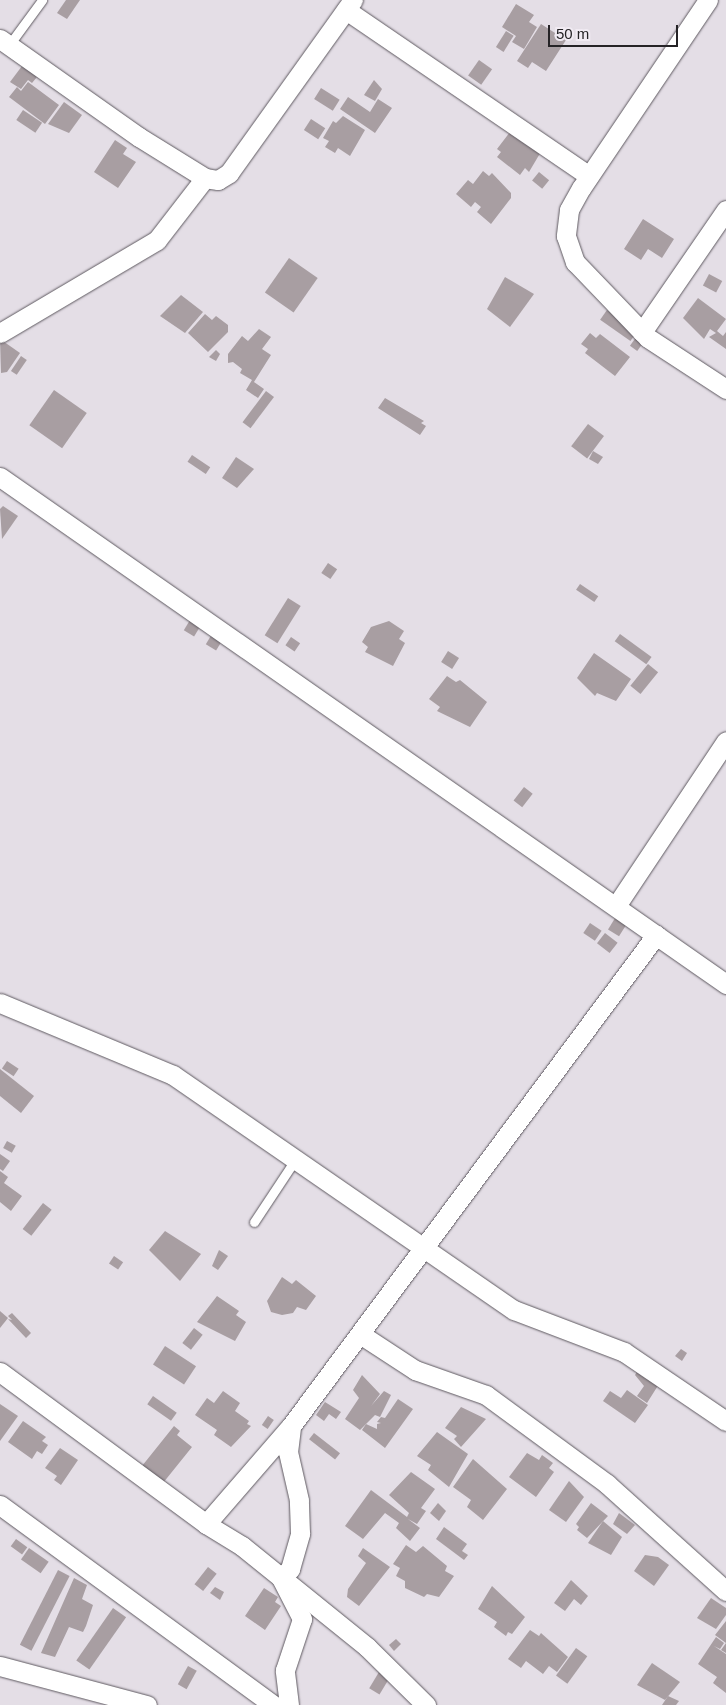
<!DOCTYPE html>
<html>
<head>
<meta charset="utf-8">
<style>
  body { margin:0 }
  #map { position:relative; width:726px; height:1705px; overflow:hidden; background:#e4dee6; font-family:Helvetica,sans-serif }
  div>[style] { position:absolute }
  .building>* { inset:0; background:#a89ea2; transform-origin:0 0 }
  .roads { filter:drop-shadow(0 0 1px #5e5960) drop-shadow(0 0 1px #5e5960) }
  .service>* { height:9px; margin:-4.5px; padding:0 4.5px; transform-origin:4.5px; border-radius:4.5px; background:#fff }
  .minor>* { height:19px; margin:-9.5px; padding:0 9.5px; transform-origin:9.5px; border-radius:9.5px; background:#fff }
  span { translate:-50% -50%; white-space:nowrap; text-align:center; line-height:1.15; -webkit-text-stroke:5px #f1ebf3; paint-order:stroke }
  .scale { position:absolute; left:548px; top:25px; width:130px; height:22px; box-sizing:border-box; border:2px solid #252326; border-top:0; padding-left:6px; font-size:15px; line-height:18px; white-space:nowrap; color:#252326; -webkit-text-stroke:4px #f1ebf3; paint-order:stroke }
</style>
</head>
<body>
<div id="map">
  <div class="building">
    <i style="clip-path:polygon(66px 0,80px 0,67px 19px,57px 13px)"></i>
    <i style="clip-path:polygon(516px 4px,534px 15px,529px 22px,537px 27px,524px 49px,512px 42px,516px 36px,502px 27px)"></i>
    <i style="clip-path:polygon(541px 24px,566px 40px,546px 71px,532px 62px,528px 68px,517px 61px)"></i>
    <i style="left:506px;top:31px;width:9px;height:19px;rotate:32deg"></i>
    <i style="left:479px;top:60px;width:16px;height:19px;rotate:35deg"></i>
    <i style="clip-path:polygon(22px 66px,37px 77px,32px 83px,28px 80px,21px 89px,10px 82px)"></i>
    <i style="clip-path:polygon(374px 80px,382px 89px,375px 101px,364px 95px)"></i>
    <i style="clip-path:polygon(28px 82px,59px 105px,45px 124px,9px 97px,17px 87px,21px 91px)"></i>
    <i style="left:321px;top:88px;width:22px;height:13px;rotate:32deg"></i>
    <i style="clip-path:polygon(348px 97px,370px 112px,378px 99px,392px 108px,375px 133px,340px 109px)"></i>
    <i style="clip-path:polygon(64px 102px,82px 115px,69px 133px,48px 124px)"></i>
    <i style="left:23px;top:110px;width:23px;height:12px;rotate:34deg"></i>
    <i style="clip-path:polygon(343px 116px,365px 130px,350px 156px,338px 148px,335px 153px,325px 147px,329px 141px,323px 138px,333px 121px,336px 123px)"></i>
    <i style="left:311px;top:119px;width:17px;height:13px;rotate:33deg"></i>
    <i style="clip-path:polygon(513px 128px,542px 150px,529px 172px,525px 168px,520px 175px,497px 157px,501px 152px,497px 149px)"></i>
    <i style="clip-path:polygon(115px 140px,127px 148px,123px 154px,136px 162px,118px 188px,94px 172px)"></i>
    <i style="clip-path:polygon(483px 171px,489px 176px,492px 173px,511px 193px,511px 198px,491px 224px,477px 212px,481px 207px,475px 202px,471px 207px,456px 194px,468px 180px,473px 184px)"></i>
    <i style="left:539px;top:172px;width:13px;height:11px;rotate:39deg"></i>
    <i style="clip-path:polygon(643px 219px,674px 239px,662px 258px,648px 249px,641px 260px,624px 249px)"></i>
    <i style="left:289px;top:258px;width:35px;height:42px;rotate:35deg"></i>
    <i style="left:709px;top:274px;width:15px;height:13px;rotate:28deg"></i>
    <i style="clip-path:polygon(505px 277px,534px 294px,510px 327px,487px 309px)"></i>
    <i style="clip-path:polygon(181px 295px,203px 312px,185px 333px,160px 316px)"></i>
    <i style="clip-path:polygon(698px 298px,726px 319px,717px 331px,723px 336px,726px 332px,726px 349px,709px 337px,716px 333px,710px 329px,704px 339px,683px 318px)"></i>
    <i style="left:607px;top:310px;width:37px;height:12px;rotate:35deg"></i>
    <i style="clip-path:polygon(205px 314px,212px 320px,216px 316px,228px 325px,228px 332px,208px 352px,188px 333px)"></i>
    <i style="clip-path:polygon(259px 329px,271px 337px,262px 349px,271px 355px,254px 382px,264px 389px,258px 398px,246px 390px,252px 380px,240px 373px,242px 369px,233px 362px,228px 363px,228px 354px,242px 336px,248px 341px)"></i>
    <i style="clip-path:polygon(590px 333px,596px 338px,600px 334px,630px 357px,615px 376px,585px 353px,588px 349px,581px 344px)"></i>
    <i style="left:637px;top:336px;width:9px;height:12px;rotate:36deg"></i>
    <i style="clip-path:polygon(0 339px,20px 353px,7px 372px,1px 373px)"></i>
    <i style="clip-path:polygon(216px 350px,220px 354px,216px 361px,209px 357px)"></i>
    <i style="left:21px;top:356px;width:7px;height:18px;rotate:34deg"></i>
    <i style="left:54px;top:390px;width:40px;height:43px;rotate:35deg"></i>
    <i style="left:266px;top:391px;width:10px;height:39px;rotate:37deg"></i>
    <i style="clip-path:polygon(385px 398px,424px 421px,421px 423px,426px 426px,420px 435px,378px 408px)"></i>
    <i style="left:588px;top:424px;width:20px;height:28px;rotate:37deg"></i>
    <i style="clip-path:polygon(593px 451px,603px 457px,598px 464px,589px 459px)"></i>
    <i style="left:192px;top:455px;width:22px;height:8px;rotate:34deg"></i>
    <i style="clip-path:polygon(236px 457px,254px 469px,237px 488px,222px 478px)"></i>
    <i style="clip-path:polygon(3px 506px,18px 516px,2px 539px,0 509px)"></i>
    <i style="left:328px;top:563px;width:11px;height:12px;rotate:34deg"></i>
    <i style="left:580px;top:584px;width:22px;height:7px;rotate:34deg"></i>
    <i style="left:288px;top:598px;width:15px;height:44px;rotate:32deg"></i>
    <i style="left:190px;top:620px;width:12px;height:12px;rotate:31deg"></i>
    <i style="clip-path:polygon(389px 621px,404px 631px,399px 639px,405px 643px,393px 666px,365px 652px,368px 647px,362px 642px,371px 627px)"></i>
    <i style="left:212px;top:634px;width:12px;height:12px;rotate:31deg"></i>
    <i style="left:620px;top:634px;width:39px;height:9px;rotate:36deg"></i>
    <i style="left:291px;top:637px;width:11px;height:10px;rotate:34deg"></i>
    <i style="left:448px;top:651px;width:13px;height:13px;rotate:32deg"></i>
    <i style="clip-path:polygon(594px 653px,631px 679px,616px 701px,597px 693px,595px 696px,577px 678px)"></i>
    <i style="left:648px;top:664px;width:13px;height:28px;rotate:39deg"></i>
    <i style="clip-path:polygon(447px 676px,456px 682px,460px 680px,487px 702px,470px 727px,437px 711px,440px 707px,429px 699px)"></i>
    <i style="left:524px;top:787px;width:11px;height:17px;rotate:38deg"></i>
    <i style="left:617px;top:915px;width:13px;height:17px;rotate:32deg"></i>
    <i style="left:590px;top:923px;width:14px;height:12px;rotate:34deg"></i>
    <i style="left:605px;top:933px;width:16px;height:13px;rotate:38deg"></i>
    <i style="left:7px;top:1061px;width:14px;height:9px;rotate:34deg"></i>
    <i style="clip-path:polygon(0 1069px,34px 1096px,21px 1113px,0 1096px)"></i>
    <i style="left:7px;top:1141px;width:10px;height:8px;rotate:29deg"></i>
    <i style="clip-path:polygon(0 1154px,10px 1161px,3px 1171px,0 1169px)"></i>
    <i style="clip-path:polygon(0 1171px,8px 1177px,4px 1183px,22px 1196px,11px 1211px,0 1202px)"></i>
    <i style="left:43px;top:1203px;width:11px;height:33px;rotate:38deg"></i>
    <i style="clip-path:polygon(165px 1231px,201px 1254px,180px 1281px,149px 1250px)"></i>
    <i style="clip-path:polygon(219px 1250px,228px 1256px,218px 1270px,212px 1266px)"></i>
    <i style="left:114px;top:1256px;width:11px;height:9px;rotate:34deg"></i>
    <i style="clip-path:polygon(282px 1277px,292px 1284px,296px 1280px,316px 1296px,306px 1310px,297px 1307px,293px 1313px,282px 1315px,271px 1312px,267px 1301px)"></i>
    <i style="clip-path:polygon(217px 1296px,239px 1311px,236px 1315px,246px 1322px,235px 1341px,197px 1322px)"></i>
    <i style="clip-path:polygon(0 1311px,8px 1318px,0 1328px)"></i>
    <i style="clip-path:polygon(12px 1313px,31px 1333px,26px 1338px,8px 1319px,12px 1320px,8px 1316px)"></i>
    <i style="left:194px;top:1328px;width:11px;height:19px;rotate:38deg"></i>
    <i style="left:165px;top:1346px;width:37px;height:22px;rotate:33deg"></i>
    <i style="clip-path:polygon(681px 1349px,687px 1353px,682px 1361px,675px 1356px)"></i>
    <i style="clip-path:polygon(638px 1370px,659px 1384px,647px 1403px,637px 1396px,644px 1386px,635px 1375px)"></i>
    <i style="clip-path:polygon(362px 1375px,380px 1394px,371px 1406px,384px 1391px,391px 1395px,380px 1417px,375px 1415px,360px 1430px,345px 1419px,359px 1398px,353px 1390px)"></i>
    <i style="clip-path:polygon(627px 1390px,648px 1405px,635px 1423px,603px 1401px,610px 1391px,621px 1398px)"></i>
    <i style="clip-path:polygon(223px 1391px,240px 1403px,235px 1411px,249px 1421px,247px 1424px,251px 1426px,231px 1447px,214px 1435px,217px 1430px,195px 1415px,207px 1398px,214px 1403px)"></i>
    <i style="left:153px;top:1396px;width:29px;height:10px;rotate:35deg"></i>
    <i style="clip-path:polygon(398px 1399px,413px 1409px,385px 1448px,362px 1430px,366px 1424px,377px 1429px,377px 1424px,381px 1423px,377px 1422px,381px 1417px,385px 1418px)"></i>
    <i style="clip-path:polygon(325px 1402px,341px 1412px,336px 1419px,329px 1414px,324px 1421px,316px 1415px)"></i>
    <i style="clip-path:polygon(0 1404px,18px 1416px,0 1441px)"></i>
    <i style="clip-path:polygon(461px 1407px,486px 1419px,461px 1447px,454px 1439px,457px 1436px,445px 1428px)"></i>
    <i style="left:268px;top:1416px;width:7px;height:11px;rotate:34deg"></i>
    <i style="clip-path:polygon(23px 1421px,46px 1437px,42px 1441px,48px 1445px,42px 1454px,37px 1451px,32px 1459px,8px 1442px)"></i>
    <i style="clip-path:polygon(174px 1426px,180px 1431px,177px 1435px,192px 1447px,163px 1483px,142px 1466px)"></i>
    <i style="clip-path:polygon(437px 1432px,468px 1454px,449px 1487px,428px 1470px,431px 1465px,417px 1456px)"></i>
    <i style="left:314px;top:1433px;width:33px;height:8px;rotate:38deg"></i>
    <i style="clip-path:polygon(60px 1448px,78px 1460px,61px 1485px,54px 1480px,57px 1476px,45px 1468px)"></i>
    <i style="clip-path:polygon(527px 1453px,539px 1460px,542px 1455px,553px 1463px,549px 1468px,554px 1472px,536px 1497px,509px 1477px)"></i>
    <i style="clip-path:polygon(473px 1459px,507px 1489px,483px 1520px,467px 1507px,471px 1500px,453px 1487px)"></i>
    <i style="clip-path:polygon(411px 1472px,435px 1489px,421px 1508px,426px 1511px,417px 1524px,408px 1519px,420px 1528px,410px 1541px,396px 1528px,399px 1523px,385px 1513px,363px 1539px,345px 1526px,371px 1490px,407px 1517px,409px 1513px,389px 1495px)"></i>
    <i style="clip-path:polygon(569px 1481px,584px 1497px,566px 1522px,549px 1510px)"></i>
    <i style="clip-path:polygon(438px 1503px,446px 1511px,439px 1521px,430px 1513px)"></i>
    <i style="clip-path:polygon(591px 1503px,608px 1516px,587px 1538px,577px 1530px,579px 1527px,576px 1524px)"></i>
    <i style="clip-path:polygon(619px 1513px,635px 1525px,627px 1534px,613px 1524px)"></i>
    <i style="clip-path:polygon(603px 1521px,622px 1537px,611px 1555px,588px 1543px)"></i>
    <i style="clip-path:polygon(444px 1527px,467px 1544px,462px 1551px,468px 1555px,464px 1560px,436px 1539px)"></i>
    <i style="left:16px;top:1539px;width:14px;height:9px;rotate:36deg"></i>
    <i style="clip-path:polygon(406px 1545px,416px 1552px,423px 1546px,447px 1566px,445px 1571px,454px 1576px,439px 1597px,427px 1594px,424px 1597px,405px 1588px,405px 1581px,396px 1576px,400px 1568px,393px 1564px)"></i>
    <i style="left:29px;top:1548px;width:24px;height:14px;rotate:35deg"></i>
    <i style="clip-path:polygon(363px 1548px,390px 1567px,359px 1606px,347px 1597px,348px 1589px,366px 1563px,358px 1556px)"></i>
    <i style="clip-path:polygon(645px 1555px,658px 1557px,669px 1565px,654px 1586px,634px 1571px)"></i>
    <i style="left:208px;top:1567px;width:11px;height:22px;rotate:38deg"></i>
    <i style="left:58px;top:1570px;width:13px;height:84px;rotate:27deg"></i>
    <i style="clip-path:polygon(74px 1578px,87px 1585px,82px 1599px,93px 1605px,86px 1626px,83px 1632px,69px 1627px,55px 1657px,41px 1653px)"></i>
    <i style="clip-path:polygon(571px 1580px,588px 1596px,581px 1605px,574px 1599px,565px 1611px,554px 1603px)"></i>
    <i style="clip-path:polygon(492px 1586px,525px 1617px,512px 1634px,508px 1632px,506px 1636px,494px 1627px,497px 1622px,478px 1609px)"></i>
    <i style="clip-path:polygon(215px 1587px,224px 1592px,220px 1600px,210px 1593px)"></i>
    <i style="clip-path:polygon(264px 1588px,278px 1597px,275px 1602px,281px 1606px,265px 1630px,245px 1616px)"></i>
    <i style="clip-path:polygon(711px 1598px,726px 1608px,726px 1615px,716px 1629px,697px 1618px)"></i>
    <i style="left:113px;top:1608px;width:16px;height:64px;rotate:35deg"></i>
    <i style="clip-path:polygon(726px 1621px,726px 1653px,721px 1650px,726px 1643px,715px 1635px)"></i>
    <i style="clip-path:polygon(530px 1630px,539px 1636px,541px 1633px,568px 1657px,557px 1672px,549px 1666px,543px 1674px,526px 1661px,521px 1668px,508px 1659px)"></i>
    <i style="clip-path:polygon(716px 1637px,724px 1643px,720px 1649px,714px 1646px,726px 1654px,726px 1693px,713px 1683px,717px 1677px,698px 1664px)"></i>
    <i style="clip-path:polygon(396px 1639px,401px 1644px,394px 1651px,389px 1645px)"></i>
    <i style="left:576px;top:1648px;width:14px;height:34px;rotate:36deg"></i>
    <i style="clip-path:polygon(652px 1663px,680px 1682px,665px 1700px,637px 1685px)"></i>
    <i style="left:188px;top:1666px;width:10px;height:21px;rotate:29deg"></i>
    <i style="left:379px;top:1672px;width:12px;height:19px;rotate:31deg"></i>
    <i style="clip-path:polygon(668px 1696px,679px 1701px,676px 1705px,662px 1705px)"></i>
  </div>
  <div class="roads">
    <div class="service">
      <i style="left:9px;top:45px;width:56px;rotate:-53.7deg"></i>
      <i style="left:254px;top:1222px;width:74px;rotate:-56.5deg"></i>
    </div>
    <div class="minor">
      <i style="left:708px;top:0;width:227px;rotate:124deg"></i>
      <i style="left:581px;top:188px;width:25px;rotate:119deg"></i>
      <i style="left:569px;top:210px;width:26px;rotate:97deg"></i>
      <i style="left:566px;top:236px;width:28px;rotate:71deg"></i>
      <i style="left:575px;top:262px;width:105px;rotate:46.2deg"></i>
      <i style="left:648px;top:338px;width:93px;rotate:33.2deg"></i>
      <i style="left:346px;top:10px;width:294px;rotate:34.3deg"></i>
      <i style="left:0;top:39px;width:170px;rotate:35.2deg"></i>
      <i style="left:139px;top:137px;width:78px;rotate:31.8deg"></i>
      <i style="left:205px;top:178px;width:13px;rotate:9deg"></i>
      <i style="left:218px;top:180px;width:13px;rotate:-32deg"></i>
      <i style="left:229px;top:173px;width:213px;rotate:-54.4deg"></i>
      <i style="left:642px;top:332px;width:148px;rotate:-55.5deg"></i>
      <i style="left:0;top:333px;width:182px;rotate:-30.6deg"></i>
      <i style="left:157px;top:240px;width:78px;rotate:-52.3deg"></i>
      <i style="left:0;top:477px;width:886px;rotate:34.93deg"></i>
      <i style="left:616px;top:906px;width:198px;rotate:-56.3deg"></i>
      <i style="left:0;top:1003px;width:187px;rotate:22.6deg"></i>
      <i style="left:173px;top:1075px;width:414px;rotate:34.6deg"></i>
      <i style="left:514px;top:1310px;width:118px;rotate:20.9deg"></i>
      <i style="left:624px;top:1352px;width:123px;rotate:34.1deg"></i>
      <i style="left:360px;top:1334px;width:66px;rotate:33.2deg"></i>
      <i style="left:415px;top:1370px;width:75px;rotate:19.4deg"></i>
      <i style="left:486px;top:1395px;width:150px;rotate:36.3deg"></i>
      <i style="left:607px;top:1484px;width:160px;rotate:42deg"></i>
      <i style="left:0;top:1372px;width:256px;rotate:36.4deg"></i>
      <i style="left:206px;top:1524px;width:42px;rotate:31.4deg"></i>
      <i style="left:242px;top:1546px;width:161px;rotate:38.9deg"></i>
      <i style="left:367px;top:1647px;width:83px;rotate:44.5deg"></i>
      <i style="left:0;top:1505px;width:338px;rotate:36.2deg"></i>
      <i style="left:206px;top:1524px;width:130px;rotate:-49.1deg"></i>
      <i style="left:0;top:1666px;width:152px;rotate:14.9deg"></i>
      <i style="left:289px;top:1705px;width:35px;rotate:-97deg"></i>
      <i style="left:285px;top:1670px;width:54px;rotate:-71.6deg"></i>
      <i style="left:302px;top:1619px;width:46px;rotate:-117.1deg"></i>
      <i style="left:281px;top:1578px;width:13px;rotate:-45deg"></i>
      <i style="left:290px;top:1569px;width:37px;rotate:-74deg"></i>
      <i style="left:300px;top:1533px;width:33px;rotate:-92deg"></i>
      <i style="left:299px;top:1500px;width:49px;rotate:-102.9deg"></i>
      <i style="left:288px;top:1452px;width:26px;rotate:-83deg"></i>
      <i style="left:291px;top:1426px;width:612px;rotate:-53.37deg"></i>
    </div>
  </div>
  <div class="scale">50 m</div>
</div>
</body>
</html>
